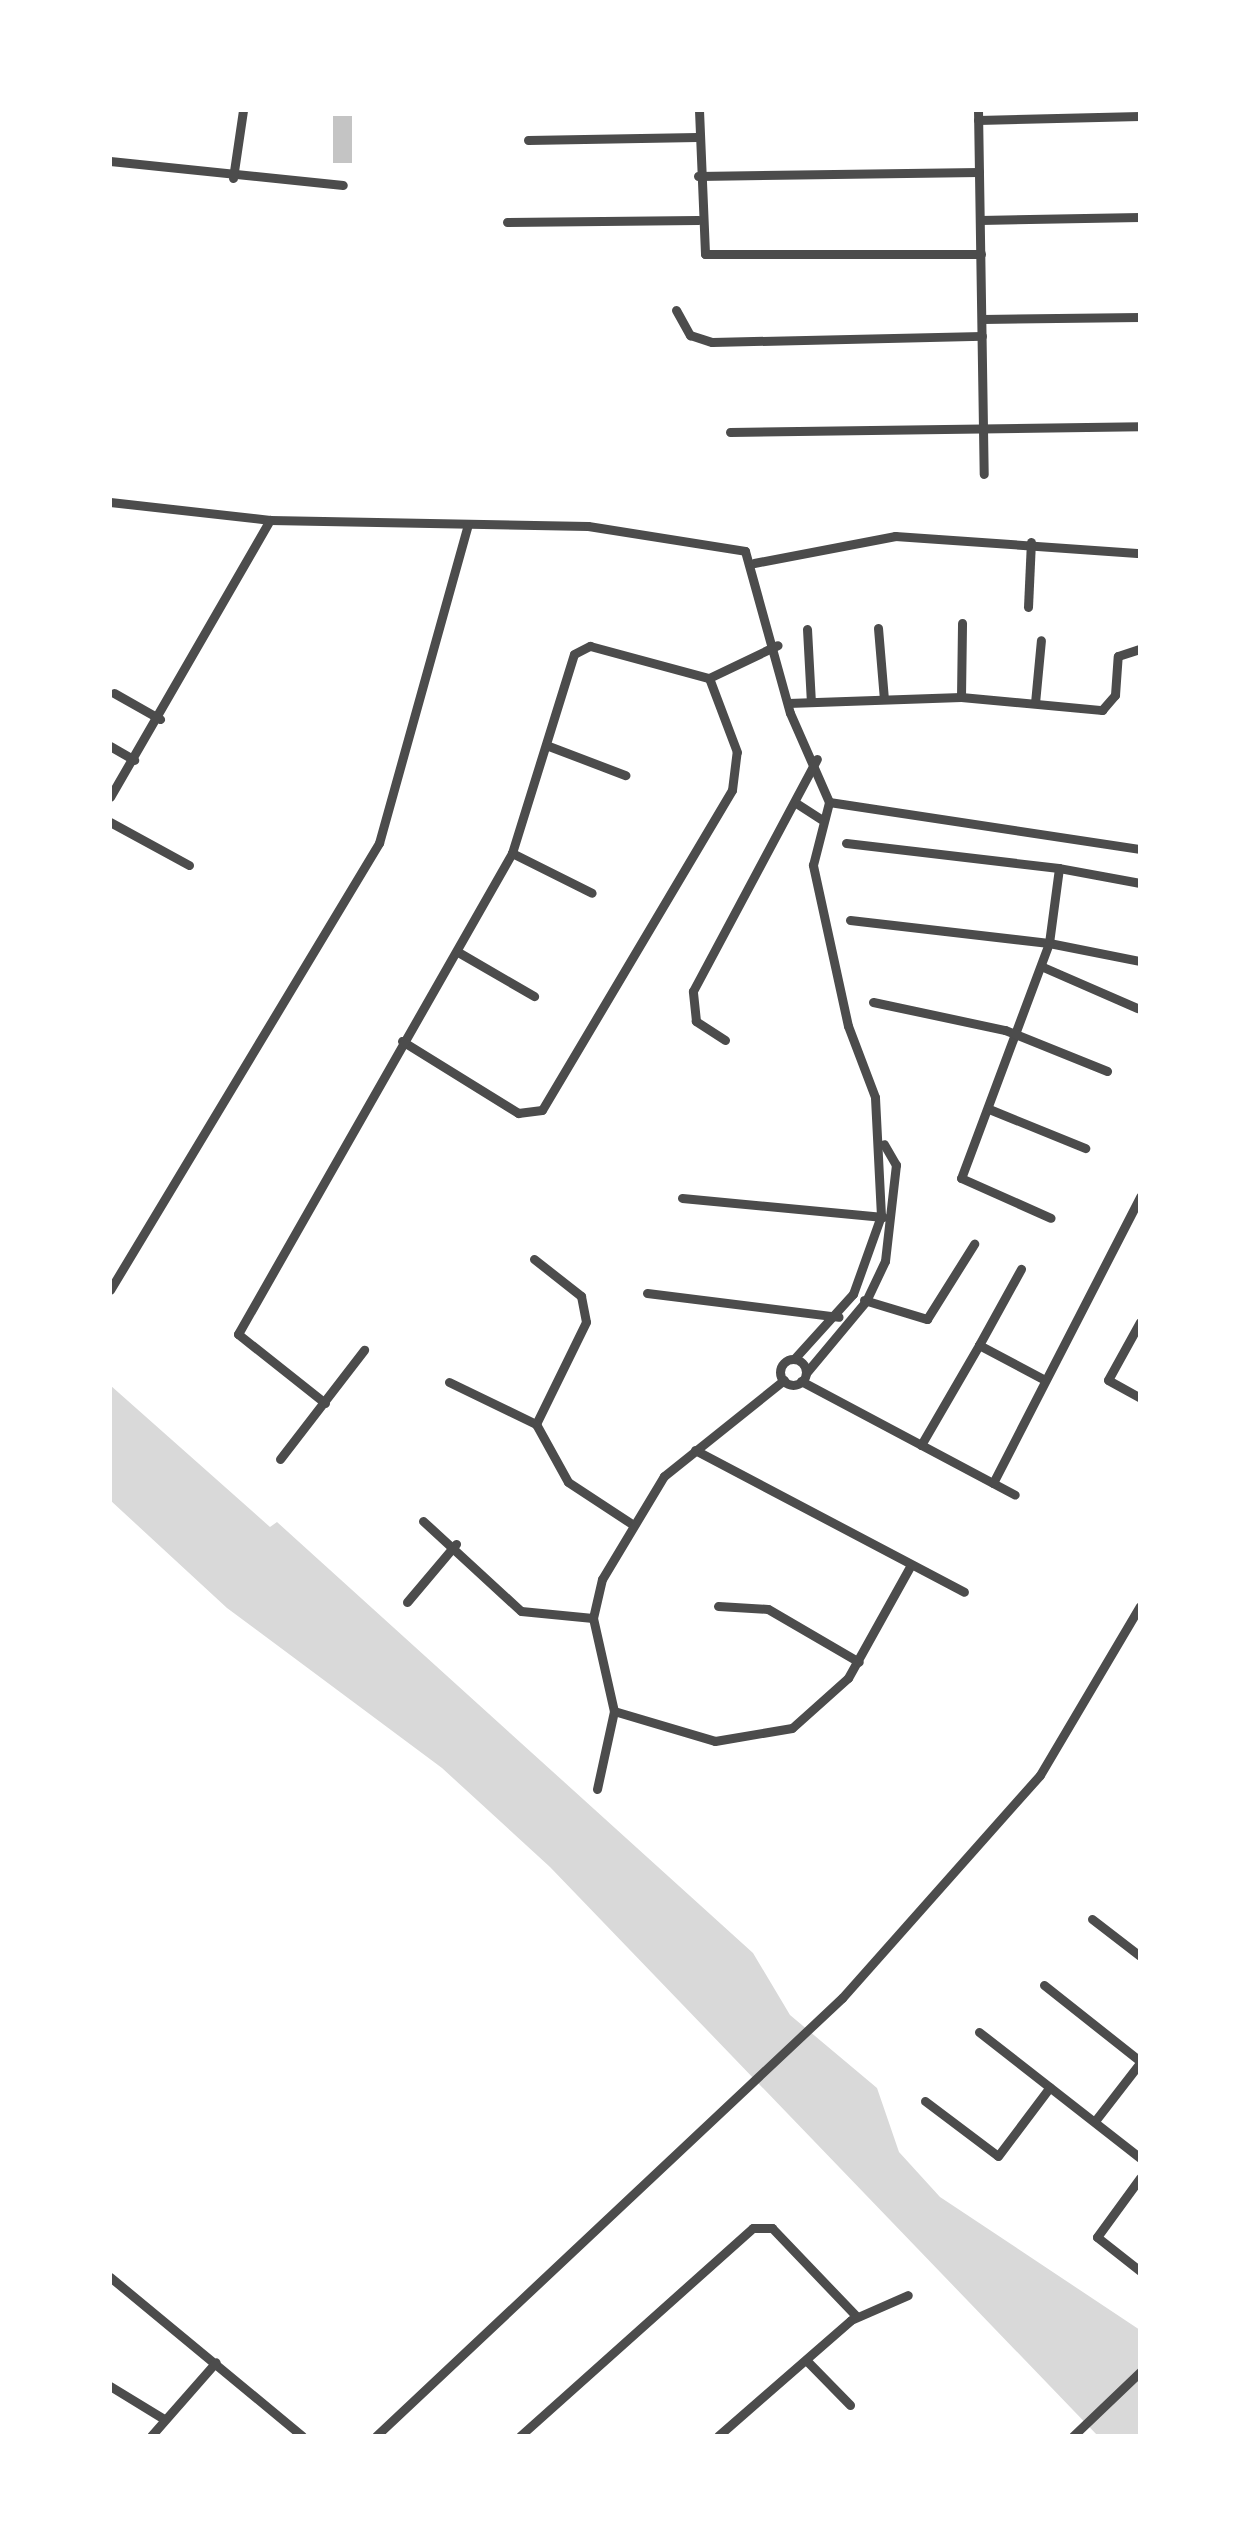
<!DOCTYPE html>
<html>
<head>
<meta charset="utf-8">
<style>
  body { margin:0 }
  #map { position:relative; width:1250px; height:2546px; overflow:hidden; background:#fff; font-family:"Space Grotesk",sans-serif }
  div>[style] { position:absolute }
  .water>* { inset:0; background:#d9d9d9 }
  .building>* { inset:0; background:#c4c4c4; transform-origin:0 0 }
  .minor>* { height:9px; margin:-4.5px; padding:0 4.5px; transform-origin:4.5px; border-radius:4.5px; background:#4c4c4c }
  .minor>.ring { margin:-4.5px; padding:0; box-sizing:content-box; background:none; border:9px solid #4c4c4c; border-radius:50% }
  span { translate:-50% -50%; white-space:nowrap; text-align:center; line-height:1.15; -webkit-text-stroke:10px #fff; paint-order:stroke }
  .frame { position:absolute; inset:0; border:112px solid #fff; pointer-events:none }
</style>
</head>
<body>
<div id="map">
  <div class="water">
    <i style="clip-path:polygon(110px 1385px,270px 1527px,277px 1522px,753px 1953px,790px 2015px,877px 2088px,899px 2152px,940px 2197px,1140px 2330px,1140px 2436px,1098px 2436px,550px 1867px,442px 1768px,227px 1608px,110px 1500px)"></i>
  </div>
  <div class="building">
    <i style="left:333px;top:116px;width:19px;height:47px"></i>
  </div>
  <div class="minor">
    <i style="left:699px;top:110px;width:144px;rotate:87.6deg"></i>
    <i style="left:705px;top:254px;width:276px"></i>
    <i style="left:978px;top:110px;width:364px;rotate:89.1deg"></i>
    <i style="left:978px;top:120px;width:162px;rotate:-1.4deg"></i>
    <i style="left:528px;top:140px;width:169px;rotate:-1deg"></i>
    <i style="left:110px;top:161px;width:234px;rotate:5.9deg"></i>
    <i style="left:698px;top:176px;width:281px;rotate:-0.8deg"></i>
    <i style="left:233px;top:178px;width:69px;rotate:-81.6deg"></i>
    <i style="left:980px;top:220px;width:160px;rotate:-1.1deg"></i>
    <i style="left:507px;top:222px;width:191px;rotate:-0.6deg"></i>
    <i style="left:676px;top:310px;width:29px;rotate:61deg"></i>
    <i style="left:690px;top:335px;width:23px;rotate:18deg"></i>
    <i style="left:712px;top:342px;width:270px;rotate:-1.3deg"></i>
    <i style="left:982px;top:319px;width:158px;rotate:-0.7deg"></i>
    <i style="left:730px;top:432px;width:410px;rotate:-0.8deg"></i>
    <i style="left:110px;top:502px;width:161px;rotate:6.4deg"></i>
    <i style="left:270px;top:520px;width:318px;rotate:1.1deg"></i>
    <i style="left:588px;top:526px;width:159px;rotate:9deg"></i>
    <i style="left:745px;top:551px;width:168px;rotate:74.5deg"></i>
    <i style="left:790px;top:713px;width:97px;rotate:66.3deg"></i>
    <i style="left:829px;top:802px;width:315px;rotate:8.6deg"></i>
    <i style="left:754px;top:563px;width:144px;rotate:-10.8deg"></i>
    <i style="left:895px;top:536px;width:246px;rotate:4deg"></i>
    <i style="left:1028px;top:607px;width:65px;rotate:-87.4deg"></i>
    <i style="left:878px;top:628px;width:71px;rotate:85.2deg"></i>
    <i style="left:807px;top:629px;width:73px;rotate:86.9deg"></i>
    <i style="left:114px;top:693px;width:53px;rotate:29.5deg"></i>
    <i style="left:961px;top:697px;width:74px;rotate:-89.2deg"></i>
    <i style="left:788px;top:703px;width:173px;rotate:-2deg"></i>
    <i style="left:961px;top:697px;width:142px;rotate:5.3deg"></i>
    <i style="left:1102px;top:710px;width:20px;rotate:-49deg"></i>
    <i style="left:1115px;top:695px;width:39px;rotate:-86deg"></i>
    <i style="left:1118px;top:656px;width:23px;rotate:-18deg"></i>
    <i style="left:1035px;top:703px;width:63px;rotate:-84.6deg"></i>
    <i style="left:546px;top:745px;width:85px;rotate:20.8deg"></i>
    <i style="left:110px;top:746px;width:28px;rotate:30deg"></i>
    <i style="left:110px;top:797px;width:320px;rotate:-60deg"></i>
    <i style="left:796px;top:803px;width:30px;rotate:33deg"></i>
    <i style="left:110px;top:822px;width:90px;rotate:28.6deg"></i>
    <i style="left:846px;top:843px;width:214px;rotate:6.7deg"></i>
    <i style="left:512px;top:853px;width:89px;rotate:26.6deg"></i>
    <i style="left:1140px;top:883px;width:82px;rotate:-169.5deg"></i>
    <i style="left:1059px;top:868px;width:76px;rotate:97.6deg"></i>
    <i style="left:1049px;top:943px;width:93px;rotate:11.2deg"></i>
    <i style="left:850px;top:920px;width:200px;rotate:6.6deg"></i>
    <i style="left:1049px;top:943px;width:251px;rotate:110.5deg"></i>
    <i style="left:961px;top:1178px;width:98px;rotate:24deg"></i>
    <i style="left:458px;top:952px;width:88px;rotate:30.1deg"></i>
    <i style="left:1043px;top:967px;width:103px;rotate:23.6deg"></i>
    <i style="left:873px;top:1002px;width:135px;rotate:12deg"></i>
    <i style="left:1005px;top:1030px;width:110px;rotate:21.9deg"></i>
    <i style="left:725px;top:1040px;width:35px;rotate:-147deg"></i>
    <i style="left:696px;top:1021px;width:30px;rotate:-96deg"></i>
    <i style="left:693px;top:991px;width:263px;rotate:-61.9deg"></i>
    <i style="left:402px;top:1041px;width:137px;rotate:31.8deg"></i>
    <i style="left:518px;top:1113px;width:24px;rotate:-7deg"></i>
    <i style="left:542px;top:1110px;width:372px;rotate:-59.3deg"></i>
    <i style="left:732px;top:790px;width:38px;rotate:-83deg"></i>
    <i style="left:737px;top:752px;width:79px;rotate:-110.7deg"></i>
    <i style="left:989px;top:1109px;width:104px;rotate:22.1deg"></i>
    <i style="left:682px;top:1198px;width:202px;rotate:5.4deg"></i>
    <i style="left:534px;top:1259px;width:60px;rotate:38.2deg"></i>
    <i style="left:581px;top:1296px;width:26px;rotate:79deg"></i>
    <i style="left:586px;top:1322px;width:114px;rotate:116.1deg"></i>
    <i style="left:536px;top:1424px;width:66px;rotate:61.1deg"></i>
    <i style="left:568px;top:1482px;width:77px;rotate:33.3deg"></i>
    <i style="left:110px;top:1290px;width:522px;rotate:-58.96deg"></i>
    <i style="left:379px;top:843px;width:330px;rotate:-74.4deg"></i>
    <i style="left:647px;top:1293px;width:193px;rotate:7.1deg"></i>
    <i style="left:864px;top:1300px;width:66px;rotate:16.8deg"></i>
    <i style="left:927px;top:1319px;width:89px;rotate:-57.9deg"></i>
    <i style="left:1140px;top:1322px;width:66px;rotate:118.9deg"></i>
    <i style="left:1108px;top:1380px;width:37px;rotate:29deg"></i>
    <i style="left:979px;top:1345px;width:87px;rotate:-61.1deg"></i>
    <i style="left:794px;top:1359px;width:88px;rotate:-47.8deg"></i>
    <i style="left:853px;top:1294px;width:83px;rotate:-70.3deg"></i>
    <i style="left:881px;top:1216px;width:119px;rotate:-92.9deg"></i>
    <i style="left:875px;top:1097px;width:76px;rotate:-110.8deg"></i>
    <i style="left:848px;top:1026px;width:165px;rotate:-102.3deg"></i>
    <i style="left:813px;top:865px;width:65px;rotate:-75.7deg"></i>
    <i class="ring" style="left:780px;top:1359px;width:17px;height:17px"></i>
    <i style="left:806px;top:1373px;width:94px;rotate:-50.2deg"></i>
    <i style="left:866px;top:1301px;width:44px;rotate:-64.6deg"></i>
    <i style="left:885px;top:1261px;width:97px;rotate:-83.5deg"></i>
    <i style="left:896px;top:1165px;width:24px;rotate:-120deg"></i>
    <i style="left:784px;top:1380px;width:154px;rotate:141.3deg"></i>
    <i style="left:664px;top:1476px;width:120px;rotate:121deg"></i>
    <i style="left:602px;top:1579px;width:40px;rotate:103deg"></i>
    <i style="left:593px;top:1618px;width:95px;rotate:77.3deg"></i>
    <i style="left:614px;top:1711px;width:105px;rotate:16.5deg"></i>
    <i style="left:715px;top:1741px;width:78px;rotate:-9.6deg"></i>
    <i style="left:792px;top:1728px;width:75px;rotate:-41.8deg"></i>
    <i style="left:848px;top:1678px;width:129px;rotate:-60.9deg"></i>
    <i style="left:801px;top:1381px;width:242px;rotate:28deg"></i>
    <i style="left:449px;top:1382px;width:97px;rotate:25.8deg"></i>
    <i style="left:325px;top:1403px;width:111px;rotate:-141.6deg"></i>
    <i style="left:238px;top:1334px;width:554px;rotate:-60.33deg"></i>
    <i style="left:512px;top:853px;width:208px;rotate:-72.7deg"></i>
    <i style="left:574px;top:654px;width:18px;rotate:-27deg"></i>
    <i style="left:590px;top:646px;width:123px;rotate:15.1deg"></i>
    <i style="left:709px;top:678px;width:76px;rotate:-25.6deg"></i>
    <i style="left:921px;top:1445px;width:116px;rotate:-59.9deg"></i>
    <i style="left:979px;top:1345px;width:72px;rotate:28deg"></i>
    <i style="left:695px;top:1450px;width:304px;rotate:27.8deg"></i>
    <i style="left:280px;top:1459px;width:138px;rotate:-52.4deg"></i>
    <i style="left:993px;top:1483px;width:322px;rotate:-62.8deg"></i>
    <i style="left:423px;top:1521px;width:133px;rotate:42.6deg"></i>
    <i style="left:521px;top:1611px;width:72px;rotate:5.6deg"></i>
    <i style="left:407px;top:1602px;width:76px;rotate:-49.8deg"></i>
    <i style="left:718px;top:1606px;width:50px;rotate:3.4deg"></i>
    <i style="left:768px;top:1609px;width:105px;rotate:30.2deg"></i>
    <i style="left:597px;top:1789px;width:80px;rotate:-77.7deg"></i>
    <i style="left:1092px;top:1919px;width:61px;rotate:37.6deg"></i>
    <i style="left:1044px;top:1985px;width:122px;rotate:38.4deg"></i>
    <i style="left:979px;top:2032px;width:204px;rotate:38deg"></i>
    <i style="left:925px;top:2101px;width:91px;rotate:37deg"></i>
    <i style="left:998px;top:2156px;width:86px;rotate:-53deg"></i>
    <i style="left:1095px;top:2121px;width:73px;rotate:-52.2deg"></i>
    <i style="left:1140px;top:2178px;width:73px;rotate:126.1deg"></i>
    <i style="left:1097px;top:2237px;width:55px;rotate:38.3deg"></i>
    <i style="left:110px;top:2277px;width:249px;rotate:39.6deg"></i>
    <i style="left:806px;top:2360px;width:63px;rotate:45.6deg"></i>
    <i style="left:110px;top:2386px;width:63px;rotate:31.4deg"></i>
    <i style="left:151px;top:2436px;width:98px;rotate:-48.7deg"></i>
    <i style="left:376px;top:2436px;width:640px;rotate:-43.23deg"></i>
    <i style="left:842px;top:1998px;width:298px;rotate:-48.4deg"></i>
    <i style="left:1040px;top:1775px;width:196px;rotate:-59.4deg"></i>
    <i style="left:520px;top:2436px;width:312px;rotate:-41.8deg"></i>
    <i style="left:753px;top:2228px;width:19px"></i>
    <i style="left:772px;top:2228px;width:122px;rotate:46.3deg"></i>
    <i style="left:718px;top:2436px;width:176px;rotate:-41.1deg"></i>
    <i style="left:851px;top:2320px;width:62px;rotate:-23.7deg"></i>
    <i style="left:1073px;top:2436px;width:93px;rotate:-43.7deg"></i>
  </div>
  <div class="frame"></div>
</div>
</body>
</html>
